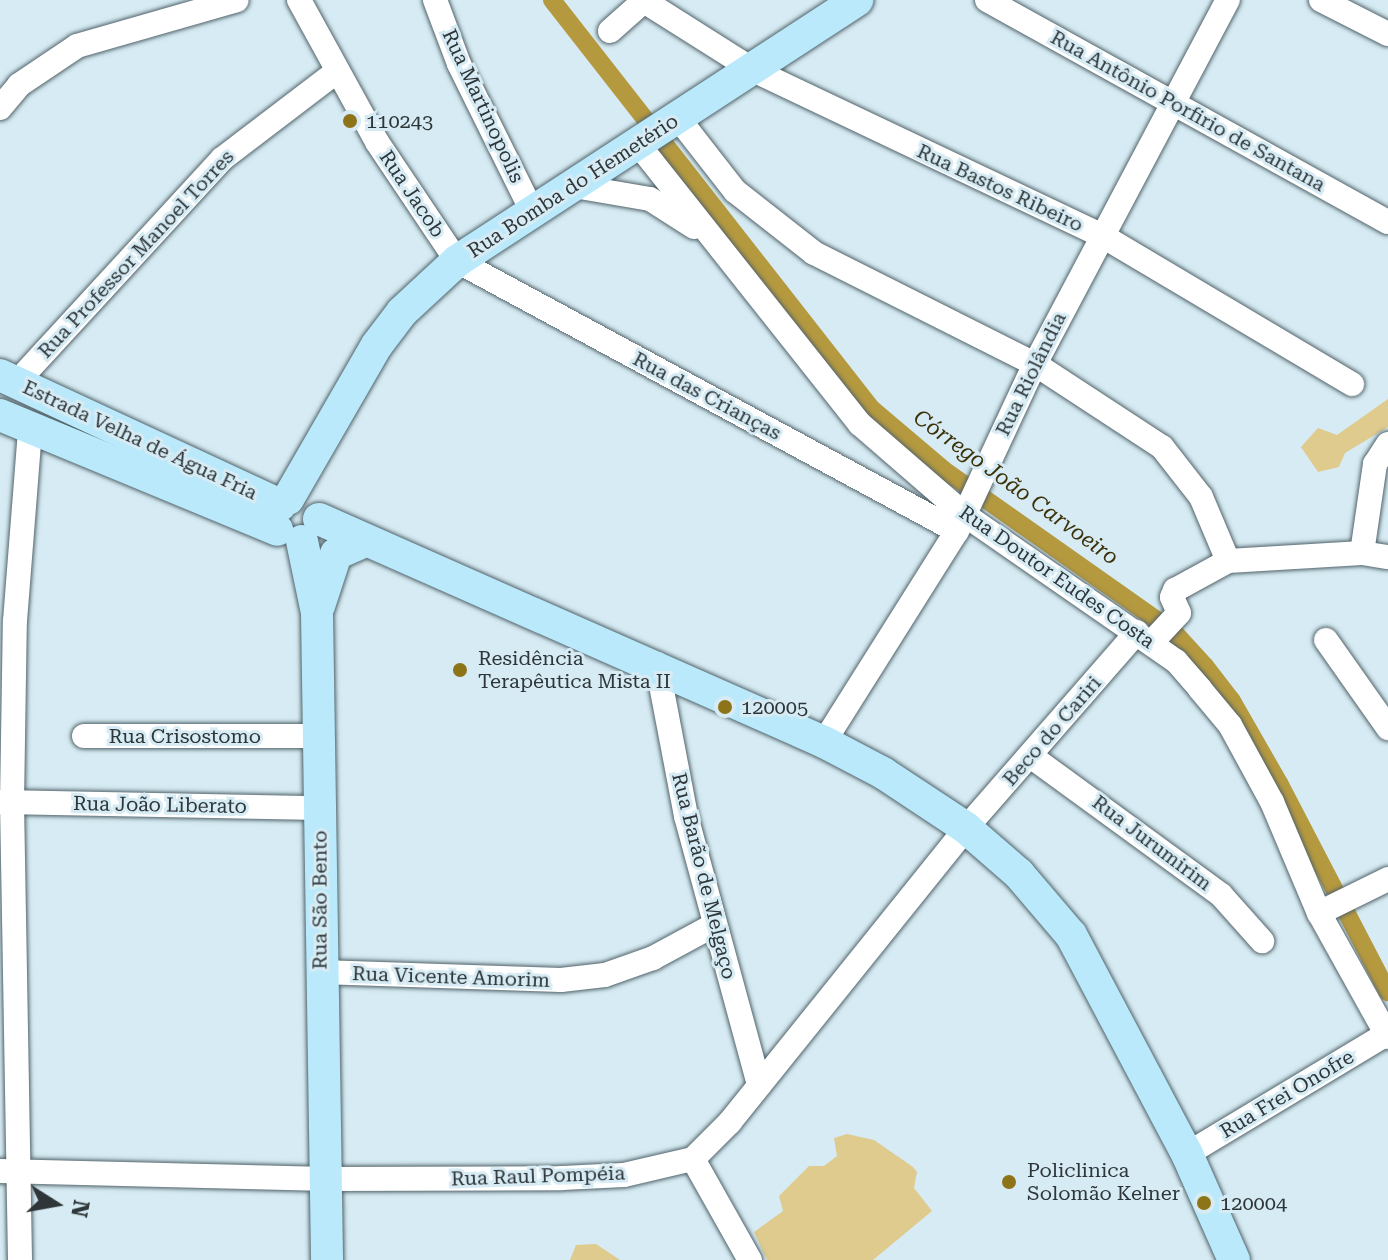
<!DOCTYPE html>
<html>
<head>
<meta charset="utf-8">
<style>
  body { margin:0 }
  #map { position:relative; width:1388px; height:1260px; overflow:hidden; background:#d6ebf3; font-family:"Roboto Serif",serif }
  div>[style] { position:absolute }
  .green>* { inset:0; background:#dfcb8e }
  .canal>* { height:18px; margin:-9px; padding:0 9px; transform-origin:9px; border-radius:9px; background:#b5993f }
  .roads { filter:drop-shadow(0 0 2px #52636a) drop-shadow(0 0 2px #52636a) }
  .minor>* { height:24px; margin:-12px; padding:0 12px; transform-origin:12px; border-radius:12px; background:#fff }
  .major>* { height:32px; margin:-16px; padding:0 16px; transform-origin:16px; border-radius:16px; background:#b9e9fb }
  .dots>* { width:22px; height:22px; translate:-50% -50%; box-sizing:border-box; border:4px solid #d6ebf3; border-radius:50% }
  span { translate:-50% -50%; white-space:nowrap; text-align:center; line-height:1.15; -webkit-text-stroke:6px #d6ebf3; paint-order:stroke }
  .street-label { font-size:20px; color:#2e3639 }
  .poi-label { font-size:20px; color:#2e3639 }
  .left { translate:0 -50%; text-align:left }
  .water-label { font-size:22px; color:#3c3109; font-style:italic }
  .north { position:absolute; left:16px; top:1164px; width:80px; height:80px; -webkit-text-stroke:6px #d6ebf3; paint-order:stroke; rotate:101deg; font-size:22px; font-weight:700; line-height:32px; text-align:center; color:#2e3639 }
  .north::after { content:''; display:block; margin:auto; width:28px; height:36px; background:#2e3639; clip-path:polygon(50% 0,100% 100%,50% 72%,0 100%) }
</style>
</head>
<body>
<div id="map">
  <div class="green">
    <i style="clip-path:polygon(1388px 399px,1388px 427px,1345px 453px,1339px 467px,1318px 472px,1301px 447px,1318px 428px,1337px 435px)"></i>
    <i style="clip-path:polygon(847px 1134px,874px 1140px,913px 1167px,917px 1172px,914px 1188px,932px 1211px,873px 1260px,767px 1260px,754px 1232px,783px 1211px,779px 1196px,809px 1166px,824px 1166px,837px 1156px,834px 1138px)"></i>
    <i style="clip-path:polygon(596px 1244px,620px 1260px,570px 1260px,576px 1245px)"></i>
  </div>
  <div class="canal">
    <i style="left:552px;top:0;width:518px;rotate:51.98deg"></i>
    <i style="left:871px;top:408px;width:96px;rotate:40.3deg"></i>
    <i style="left:944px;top:470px;width:281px;rotate:35.2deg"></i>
    <i style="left:1174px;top:632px;width:46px;rotate:47.6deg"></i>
    <i style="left:1205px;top:666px;width:44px;rotate:52.4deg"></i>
    <i style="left:1232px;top:701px;width:95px;rotate:60.2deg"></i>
    <i style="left:1279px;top:783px;width:236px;rotate:62.5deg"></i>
  </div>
  <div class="roads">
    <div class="minor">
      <i style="left:299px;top:0;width:162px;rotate:61.2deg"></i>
      <i style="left:377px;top:142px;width:143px;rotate:56.1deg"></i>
      <i style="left:457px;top:261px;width:568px;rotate:28.37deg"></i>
      <i style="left:435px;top:0;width:68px;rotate:69.4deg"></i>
      <i style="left:459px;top:64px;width:164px;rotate:63.6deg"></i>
      <i style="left:987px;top:0;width:458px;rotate:29deg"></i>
      <i style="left:1321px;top:0;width:75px;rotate:26.9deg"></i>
      <i style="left:644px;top:1px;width:129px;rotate:32.3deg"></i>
      <i style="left:753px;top:70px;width:385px;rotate:25.4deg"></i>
      <i style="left:1101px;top:235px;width:292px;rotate:30.7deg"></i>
      <i style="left:610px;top:31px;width:47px;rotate:-41.5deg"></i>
      <i style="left:0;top:108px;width:30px;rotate:-50deg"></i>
      <i style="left:19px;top:85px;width:70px;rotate:-33.9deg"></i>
      <i style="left:77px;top:46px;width:166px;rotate:-16deg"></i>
      <i style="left:678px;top:118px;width:93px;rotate:52deg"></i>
      <i style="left:735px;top:191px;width:100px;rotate:38.1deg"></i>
      <i style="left:814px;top:253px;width:247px;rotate:26.7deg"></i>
      <i style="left:1035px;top:364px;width:152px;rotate:33.2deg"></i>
      <i style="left:1162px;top:447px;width:63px;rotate:52deg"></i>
      <i style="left:1201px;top:497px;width:69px;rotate:67.1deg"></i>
      <i style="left:638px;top:144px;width:357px;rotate:51.6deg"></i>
      <i style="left:860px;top:424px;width:139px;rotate:40.9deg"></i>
      <i style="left:965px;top:515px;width:257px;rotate:34.7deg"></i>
      <i style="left:1176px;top:661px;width:37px;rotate:49deg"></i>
      <i style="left:1200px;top:689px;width:47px;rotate:50.2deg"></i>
      <i style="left:1230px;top:725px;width:88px;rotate:61.4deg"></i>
      <i style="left:1272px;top:802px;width:121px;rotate:67.1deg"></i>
      <i style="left:1319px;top:913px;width:142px;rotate:60.9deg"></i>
      <i style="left:574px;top:186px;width:77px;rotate:9.7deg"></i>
      <i style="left:650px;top:199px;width:52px;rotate:32.5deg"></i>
      <i style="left:17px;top:382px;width:303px;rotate:-47.4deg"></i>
      <i style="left:222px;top:159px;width:143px;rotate:-37.3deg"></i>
      <i style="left:1362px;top:553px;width:90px;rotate:-81.7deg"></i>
      <i style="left:1375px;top:464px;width:24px;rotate:-57deg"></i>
      <i style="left:1326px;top:640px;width:108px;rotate:54.8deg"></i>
      <i style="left:1151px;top:643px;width:41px;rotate:-47deg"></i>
      <i style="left:1179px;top:613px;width:17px;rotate:-114deg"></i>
      <i style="left:1172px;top:597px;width:8px;rotate:-67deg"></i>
      <i style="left:1175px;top:590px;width:60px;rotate:-28.7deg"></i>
      <i style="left:1228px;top:561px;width:134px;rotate:-3.4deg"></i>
      <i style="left:1362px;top:553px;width:26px;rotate:9deg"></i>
      <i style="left:657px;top:664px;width:155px;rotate:79.2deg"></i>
      <i style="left:686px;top:816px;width:279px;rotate:74.8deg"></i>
      <i style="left:84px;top:736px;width:234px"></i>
      <i style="left:824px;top:742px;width:249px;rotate:-57.8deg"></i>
      <i style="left:957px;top:531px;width:184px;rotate:-65deg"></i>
      <i style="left:1035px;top:364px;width:412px;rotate:-62.1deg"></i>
      <i style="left:1032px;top:757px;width:234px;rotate:36.1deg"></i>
      <i style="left:1221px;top:895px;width:62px;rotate:48.3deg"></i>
      <i style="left:0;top:802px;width:320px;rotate:1.1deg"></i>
      <i style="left:1319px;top:913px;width:77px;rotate:-26.2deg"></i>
      <i style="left:320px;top:972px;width:241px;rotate:1.9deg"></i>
      <i style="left:561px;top:980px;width:44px;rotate:-6.5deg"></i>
      <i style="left:605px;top:975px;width:51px;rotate:-19.5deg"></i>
      <i style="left:653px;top:958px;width:69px;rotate:-28.4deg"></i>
      <i style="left:1187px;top:1154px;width:233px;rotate:-31deg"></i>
      <i style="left:693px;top:1159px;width:116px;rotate:60.6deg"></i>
      <i style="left:0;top:1171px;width:328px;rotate:1.4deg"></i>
      <i style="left:328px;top:1179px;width:234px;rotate:-0.2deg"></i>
      <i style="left:562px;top:1178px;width:62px;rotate:-2.8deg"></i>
      <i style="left:624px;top:1175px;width:71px;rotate:-13.1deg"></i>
      <i style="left:693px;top:1159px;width:52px;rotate:-45deg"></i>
      <i style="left:730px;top:1122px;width:377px;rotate:-51.2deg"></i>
      <i style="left:966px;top:828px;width:260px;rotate:-48.9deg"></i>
      <i style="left:20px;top:1260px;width:457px;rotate:-91deg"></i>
      <i style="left:12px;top:803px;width:182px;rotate:-89.1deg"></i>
      <i style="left:15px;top:621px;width:193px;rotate:-85.5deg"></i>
    </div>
    <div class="major">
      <i style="left:0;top:375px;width:309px;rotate:24.9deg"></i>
      <i style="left:0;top:415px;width:300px;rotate:22.5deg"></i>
      <i style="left:288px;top:499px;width:178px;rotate:-60deg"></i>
      <i style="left:377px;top:345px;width:41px;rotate:-52.9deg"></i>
      <i style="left:402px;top:312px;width:75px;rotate:-42.8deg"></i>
      <i style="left:457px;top:261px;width:478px;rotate:-33.1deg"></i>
      <i style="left:319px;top:519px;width:552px;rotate:23.83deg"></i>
      <i style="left:824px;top:742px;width:67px;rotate:27.7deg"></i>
      <i style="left:883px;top:773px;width:100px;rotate:33.5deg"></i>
      <i style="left:966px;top:828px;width:70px;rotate:41deg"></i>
      <i style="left:1019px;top:874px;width:80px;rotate:49.6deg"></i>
      <i style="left:1071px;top:935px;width:248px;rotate:62.1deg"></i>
      <i style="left:1187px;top:1154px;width:116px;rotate:66.1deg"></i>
      <i style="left:302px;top:541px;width:74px;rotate:78.2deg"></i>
      <i style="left:317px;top:613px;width:647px;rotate:89.11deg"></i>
      <i style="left:319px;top:606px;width:55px;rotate:-71.9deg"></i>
      <i style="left:336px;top:554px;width:30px;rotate:-24deg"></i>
    </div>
  </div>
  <div class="dots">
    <i style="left:350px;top:121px;background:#8e7419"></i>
    <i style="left:460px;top:670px;background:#8e7419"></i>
    <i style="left:725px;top:707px;background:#8e7419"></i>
    <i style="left:1009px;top:1182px;background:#8e7419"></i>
    <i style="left:1204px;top:1203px;background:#8e7419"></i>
  </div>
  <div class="street-label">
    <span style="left:483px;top:106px;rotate:65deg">Rua Martinopolis</span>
    <span style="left:1188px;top:111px;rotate:29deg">Rua Antônio Porfirio de Santana</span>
    <span style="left:573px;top:186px;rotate:-33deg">Rua Bomba do Hemetério</span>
    <span style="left:1000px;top:188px;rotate:25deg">Rua Bastos Ribeiro</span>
    <span style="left:412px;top:194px;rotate:56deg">Rua Jacob</span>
    <span style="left:136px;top:254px;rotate:-47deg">Rua Professor Manoel Torres</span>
    <span style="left:1031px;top:374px;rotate:-64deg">Rua Riolândia</span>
    <span style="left:707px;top:396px;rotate:28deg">Rua das Crianças</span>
    <span style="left:140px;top:440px;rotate:25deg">Estrada Velha de Água Fria</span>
    <span style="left:1057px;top:577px;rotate:35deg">Rua Doutor Eudes Costa</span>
    <span style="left:1052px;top:731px;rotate:-49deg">Beco do Cariri</span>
    <span style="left:185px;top:736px">Rua Crisostomo</span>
    <span style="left:160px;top:805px;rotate:1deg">Rua João Liberato</span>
    <span style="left:1152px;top:843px;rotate:37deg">Rua Jurumirim</span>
    <span style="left:704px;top:876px;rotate:76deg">Rua Barão de Melgaço</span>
    <span style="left:320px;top:900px;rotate:-90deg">Rua São Bento</span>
    <span style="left:451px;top:977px;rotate:2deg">Rua Vicente Amorim</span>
    <span style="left:1287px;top:1094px;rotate:-31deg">Rua Frei Onofre</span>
    <span style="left:538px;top:1176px;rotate:-2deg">Rua Raul Pompéia</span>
  </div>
  <div class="poi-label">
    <span class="left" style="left:366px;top:121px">110243</span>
    <span class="left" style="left:478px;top:670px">Residência<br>Terapêutica Mista II</span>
    <span class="left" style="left:741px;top:707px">120005</span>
    <span class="left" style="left:1027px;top:1182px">Policlinica<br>Solomão Kelner</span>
    <span class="left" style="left:1220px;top:1203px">120004</span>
  </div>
  <div class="water-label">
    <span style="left:1016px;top:487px;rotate:36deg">Córrego João Carvoeiro</span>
  </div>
  <div class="north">N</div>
</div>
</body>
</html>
